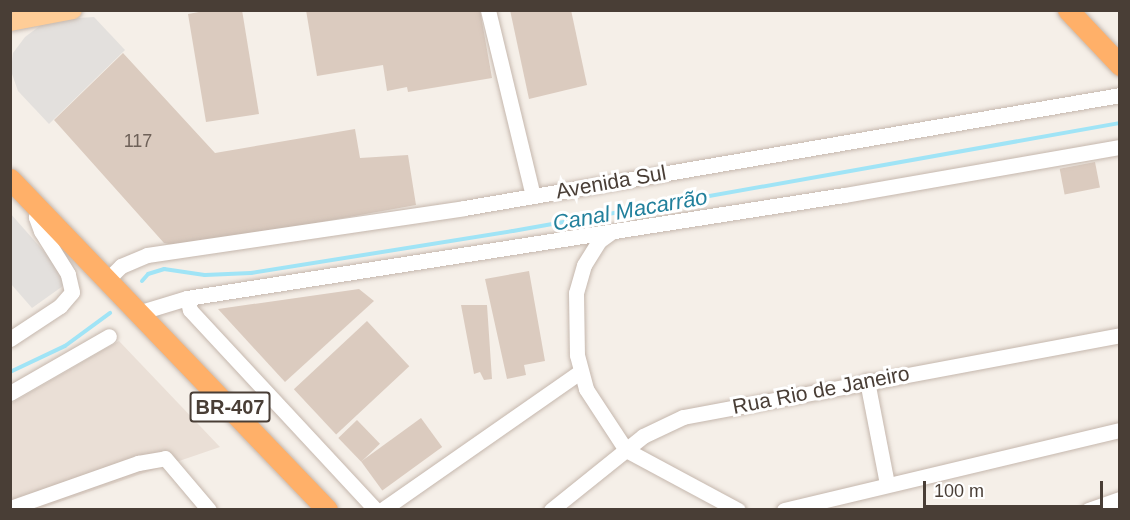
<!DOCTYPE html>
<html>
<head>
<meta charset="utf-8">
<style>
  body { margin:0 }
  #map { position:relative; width:1130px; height:520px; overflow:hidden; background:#f5efe8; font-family:Helvetica,sans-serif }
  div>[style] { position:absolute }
  .residential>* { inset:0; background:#eadfd6 }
  .parking>* { inset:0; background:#e3e0dd }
  .stream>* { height:4px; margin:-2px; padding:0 2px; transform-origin:2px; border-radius:2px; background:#a0e4f6 }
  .building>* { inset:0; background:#dbcbbf; transform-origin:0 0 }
  .roads { filter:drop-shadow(0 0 2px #c5b7ad) drop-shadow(0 0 2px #c5b7ad) }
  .minor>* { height:15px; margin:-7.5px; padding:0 7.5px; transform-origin:7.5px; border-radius:7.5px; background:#fff }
  .major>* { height:18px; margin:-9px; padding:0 9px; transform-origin:9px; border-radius:9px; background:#ffcd97 }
  .highway>* { height:21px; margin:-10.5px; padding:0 10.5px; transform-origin:10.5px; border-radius:10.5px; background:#ffb069 }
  span { translate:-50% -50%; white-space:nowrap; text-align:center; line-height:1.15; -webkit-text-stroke:6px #fff; paint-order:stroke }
  .number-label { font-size:18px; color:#6e6158 }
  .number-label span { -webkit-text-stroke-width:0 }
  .shield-label span { padding:2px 4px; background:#fff; border:2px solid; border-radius:4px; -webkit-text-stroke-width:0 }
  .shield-label { font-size:20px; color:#493e36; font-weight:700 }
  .street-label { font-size:21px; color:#493e36 }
  .water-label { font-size:22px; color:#22809c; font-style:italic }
  .frame { position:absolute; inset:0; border:12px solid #493e36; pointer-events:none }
  .scale { position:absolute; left:923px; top:481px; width:180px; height:27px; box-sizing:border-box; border:3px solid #493e36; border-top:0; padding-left:8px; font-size:18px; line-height:21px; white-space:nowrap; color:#493e36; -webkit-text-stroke:4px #fff; paint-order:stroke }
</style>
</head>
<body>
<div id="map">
  <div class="residential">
    <i style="clip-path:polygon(119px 341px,220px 447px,39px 509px,11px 509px,10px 404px)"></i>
  </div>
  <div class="parking">
    <i style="clip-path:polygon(94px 17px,125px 50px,49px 124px,18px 91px,11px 71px,13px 53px,25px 37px,41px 25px,62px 19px)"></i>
    <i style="clip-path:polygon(10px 213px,70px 281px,32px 308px,11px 284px)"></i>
  </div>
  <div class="stream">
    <i style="left:142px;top:281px;width:9px;rotate:-49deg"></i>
    <i style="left:148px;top:274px;width:17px;rotate:-17deg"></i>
    <i style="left:164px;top:269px;width:41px;rotate:8.3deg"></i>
    <i style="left:205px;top:275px;width:46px;rotate:-2.5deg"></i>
    <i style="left:251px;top:273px;width:265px;rotate:-9.1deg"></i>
    <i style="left:513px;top:231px;width:617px;rotate:-10.09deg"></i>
    <i style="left:10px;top:372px;width:61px;rotate:-25.3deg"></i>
    <i style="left:65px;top:346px;width:56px;rotate:-36.3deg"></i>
  </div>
  <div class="building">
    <i style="clip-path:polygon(210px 10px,242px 10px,259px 114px,206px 122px,188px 14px)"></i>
    <i style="clip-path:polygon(306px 10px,480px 10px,492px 78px,408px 92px,407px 87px,387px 91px,383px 65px,317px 76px)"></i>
    <i style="clip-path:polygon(510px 10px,571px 10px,587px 85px,529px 99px)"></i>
    <i style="clip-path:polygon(123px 53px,215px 153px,355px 129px,360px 158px,408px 155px,416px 205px,182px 247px,164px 243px,54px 120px)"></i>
    <i style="left:1095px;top:162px;width:26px;height:36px;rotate:79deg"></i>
    <i style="clip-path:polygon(529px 271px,545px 361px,524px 365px,526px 375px,507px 379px,485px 279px)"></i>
    <i style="clip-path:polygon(359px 289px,374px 301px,285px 382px,218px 309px)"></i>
    <i style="clip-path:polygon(461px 305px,487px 305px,492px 379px,484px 380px,480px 372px,474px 374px)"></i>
    <i style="left:367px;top:321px;width:62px;height:100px;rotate:47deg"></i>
    <i style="left:421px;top:418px;width:36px;height:74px;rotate:54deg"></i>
    <i style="left:357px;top:420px;width:33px;height:26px;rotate:46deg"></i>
  </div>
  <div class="roads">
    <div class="minor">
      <i style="left:488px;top:10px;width:191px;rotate:76.4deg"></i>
      <i style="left:610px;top:233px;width:14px;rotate:144deg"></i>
      <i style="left:599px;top:241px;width:28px;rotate:122deg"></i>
      <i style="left:584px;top:265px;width:29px;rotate:106deg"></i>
      <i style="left:576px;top:293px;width:62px;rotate:89.1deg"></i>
      <i style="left:577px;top:355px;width:35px;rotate:75deg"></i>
      <i style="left:586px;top:389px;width:73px;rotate:56.7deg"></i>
      <i style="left:626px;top:450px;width:127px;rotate:28.2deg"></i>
      <i style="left:109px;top:278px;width:17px;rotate:-45deg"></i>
      <i style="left:121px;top:266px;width:28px;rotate:-23deg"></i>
      <i style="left:147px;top:255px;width:320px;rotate:-8.4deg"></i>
      <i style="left:464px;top:208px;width:666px;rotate:-9.77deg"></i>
      <i style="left:187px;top:298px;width:12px;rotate:76deg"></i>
      <i style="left:190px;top:310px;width:273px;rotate:47.1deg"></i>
      <i style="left:141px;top:312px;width:48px;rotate:-16.9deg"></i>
      <i style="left:187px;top:298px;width:665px;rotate:-8.91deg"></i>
      <i style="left:844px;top:195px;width:280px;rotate:-9.9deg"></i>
      <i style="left:10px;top:339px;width:60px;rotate:-33.4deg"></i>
      <i style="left:60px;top:306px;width:18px;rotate:-49deg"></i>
      <i style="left:72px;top:292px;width:18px;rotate:-103deg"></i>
      <i style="left:68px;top:274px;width:51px;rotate:-122.1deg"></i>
      <i style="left:41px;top:231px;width:15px;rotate:-110deg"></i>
      <i style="left:36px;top:217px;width:8px;rotate:-50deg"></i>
      <i style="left:867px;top:381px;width:105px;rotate:79deg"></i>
      <i style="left:10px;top:393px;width:114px;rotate:-29.9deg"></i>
      <i style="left:10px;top:508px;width:136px;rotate:-19.4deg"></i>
      <i style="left:138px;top:463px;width:27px;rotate:-10deg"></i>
      <i style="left:165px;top:458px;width:68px;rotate:49.8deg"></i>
      <i style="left:382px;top:510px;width:241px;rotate:-34.9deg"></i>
      <i style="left:551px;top:510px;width:118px;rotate:-38.8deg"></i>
      <i style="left:643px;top:436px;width:44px;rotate:-25.4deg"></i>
      <i style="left:683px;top:417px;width:445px;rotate:-10.6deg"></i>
      <i style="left:784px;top:510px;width:345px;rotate:-13.4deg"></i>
      <i style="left:1088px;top:510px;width:34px;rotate:-19deg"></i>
    </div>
    <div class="major">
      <i style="left:10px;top:22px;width:64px;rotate:-10.8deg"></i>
    </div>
    <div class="highway">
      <i style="left:1068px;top:10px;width:76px;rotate:46.6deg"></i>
      <i style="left:10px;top:179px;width:458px;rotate:46.2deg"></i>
    </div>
  </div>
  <div class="number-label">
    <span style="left:138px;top:141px">117</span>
  </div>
  <div class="shield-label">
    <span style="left:230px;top:407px">BR-407</span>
  </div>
  <div class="street-label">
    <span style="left:611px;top:182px;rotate:-10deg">Avenida Sul</span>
    <span style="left:821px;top:390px;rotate:-11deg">Rua Rio de Janeiro</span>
  </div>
  <div class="water-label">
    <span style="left:630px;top:210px;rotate:-10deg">Canal Macarrão</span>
  </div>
  <div class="frame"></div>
  <div class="scale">100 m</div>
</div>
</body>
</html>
